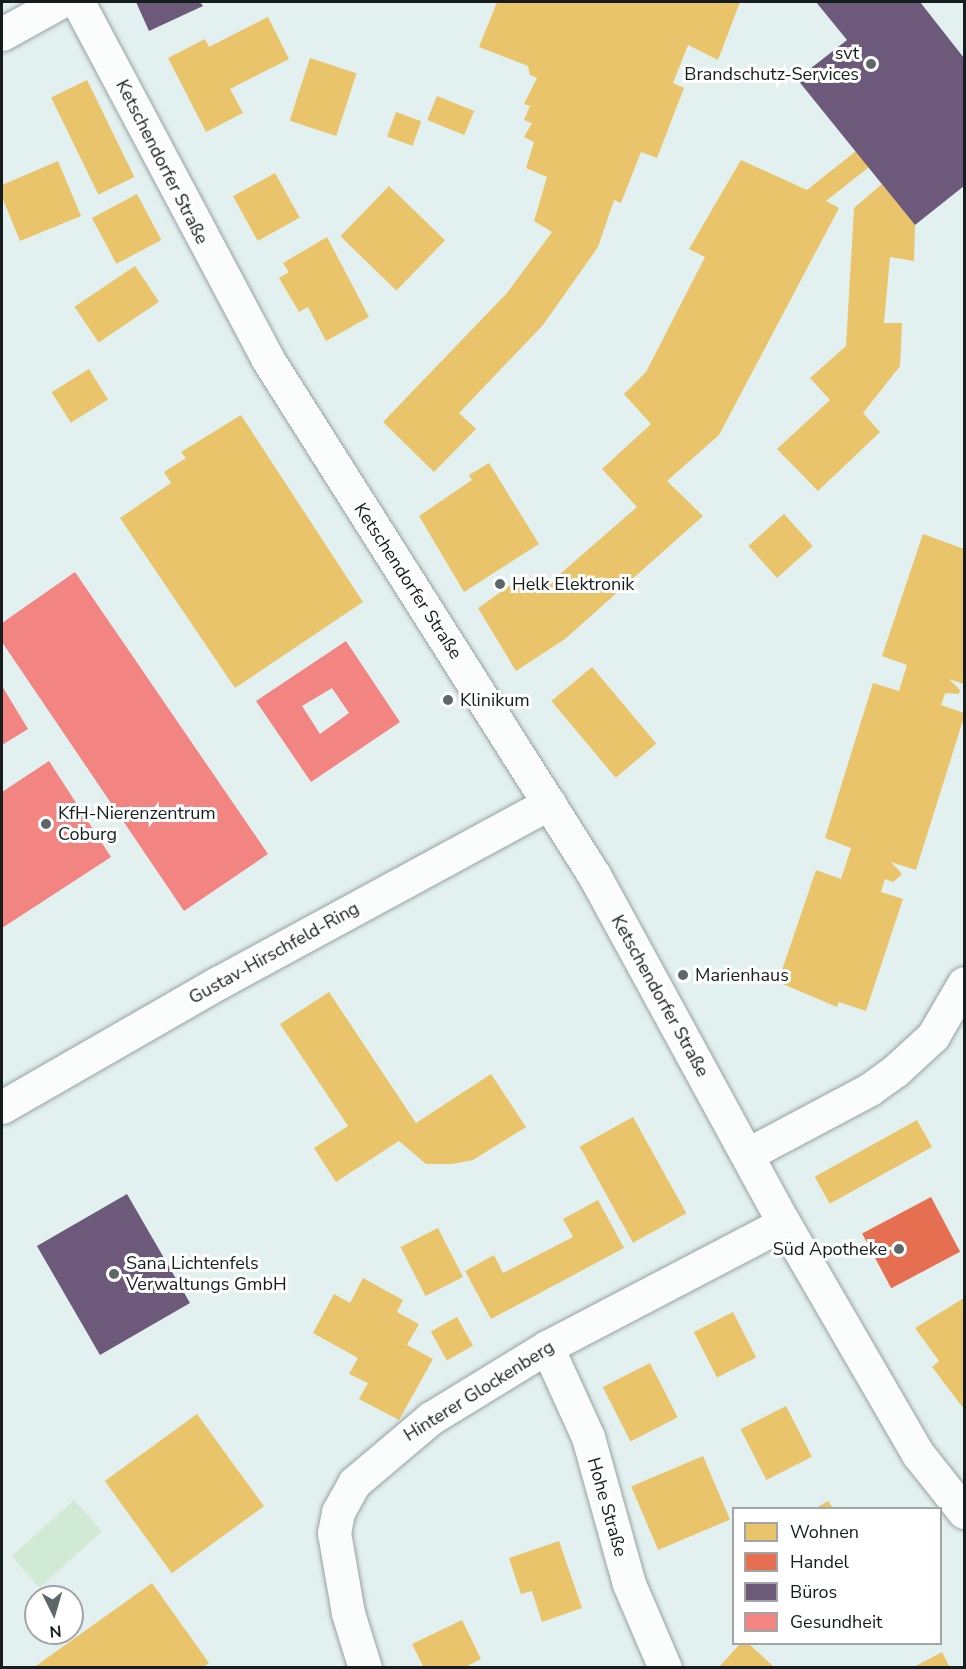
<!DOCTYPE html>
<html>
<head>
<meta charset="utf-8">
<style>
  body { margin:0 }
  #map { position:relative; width:966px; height:1669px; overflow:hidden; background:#e3f0f0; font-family:"Nunito Sans",sans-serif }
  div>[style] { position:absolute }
  .green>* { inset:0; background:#d1ead5; transform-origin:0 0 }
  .homes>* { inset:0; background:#e9c46a; transform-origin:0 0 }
  .shops>* { inset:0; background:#e76f51; transform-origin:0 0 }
  .offices>* { inset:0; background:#6d597a; transform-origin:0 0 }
  .health>* { inset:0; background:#f28482 }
  .roads { filter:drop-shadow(0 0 2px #98a2a2) drop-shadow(0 0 2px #98a2a2) }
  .minor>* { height:33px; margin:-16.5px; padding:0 16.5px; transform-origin:16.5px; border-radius:16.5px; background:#fbfdfd }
  .tertiary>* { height:33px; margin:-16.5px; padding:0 16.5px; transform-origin:16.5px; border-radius:16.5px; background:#fbfdfd }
  .dots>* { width:16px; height:16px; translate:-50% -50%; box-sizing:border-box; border:3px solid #fff; border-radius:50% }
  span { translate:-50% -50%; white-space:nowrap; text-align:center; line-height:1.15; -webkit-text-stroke:6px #fff; paint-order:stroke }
  .poi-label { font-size:18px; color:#151d1e }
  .right { translate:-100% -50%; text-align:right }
  .left { translate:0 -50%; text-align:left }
  .street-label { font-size:18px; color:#151d1e }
  .frame { position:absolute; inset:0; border:3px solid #151d1e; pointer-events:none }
  .legend { position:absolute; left:732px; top:1507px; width:210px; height:138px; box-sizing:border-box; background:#fff; border:2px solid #a1a5a5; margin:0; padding:8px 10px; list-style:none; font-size:18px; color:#151d1e }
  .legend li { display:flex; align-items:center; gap:12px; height:30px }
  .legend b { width:30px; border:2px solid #a1a5a5 }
  .north { position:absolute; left:24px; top:1585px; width:60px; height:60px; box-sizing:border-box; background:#fff; border:2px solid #a1a5a5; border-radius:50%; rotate:175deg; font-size:16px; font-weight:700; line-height:24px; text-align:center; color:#151d1e }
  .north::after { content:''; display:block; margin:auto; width:21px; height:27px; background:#5d6768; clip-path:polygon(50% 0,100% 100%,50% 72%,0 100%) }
</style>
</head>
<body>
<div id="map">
  <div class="green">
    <i style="left:74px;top:1500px;width:42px;height:84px;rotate:48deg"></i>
  </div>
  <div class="homes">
    <i style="clip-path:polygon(497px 2px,740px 2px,718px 60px,688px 45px,673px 83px,684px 88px,657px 158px,641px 152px,621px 203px,614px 200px,598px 247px,543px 325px,459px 413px,476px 429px,434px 472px,383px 422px,507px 293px,552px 232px,534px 221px,547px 177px,526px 168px,534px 142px,524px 137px,532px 123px,524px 120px,530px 106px,524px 104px,537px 78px,530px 75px,528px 66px,479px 47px)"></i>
    <i style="clip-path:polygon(268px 17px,289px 59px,230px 89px,243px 113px,206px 132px,168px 58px,205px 39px,209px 47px)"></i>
    <i style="left:310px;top:58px;width:49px;height:66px;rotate:18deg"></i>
    <i style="left:87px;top:80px;width:108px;height:40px;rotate:64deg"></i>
    <i style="left:437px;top:96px;width:40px;height:26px;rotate:22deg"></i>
    <i style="left:396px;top:112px;width:27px;height:26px;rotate:20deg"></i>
    <i style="clip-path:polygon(856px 151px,869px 167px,826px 201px,839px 208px,719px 435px,667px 481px,703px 516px,565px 639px,516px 671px,478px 608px,525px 575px,537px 594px,637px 507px,602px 469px,651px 424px,624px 394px,646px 372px,705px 257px,689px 249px,741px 160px,807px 190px)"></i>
    <i style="clip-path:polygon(58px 161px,81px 216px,20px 241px,2px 197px,2px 185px)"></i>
    <i style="left:275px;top:173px;width:51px;height:48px;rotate:61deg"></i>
    <i style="clip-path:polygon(882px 184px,915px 225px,914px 261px,890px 257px,884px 323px,902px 323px,900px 366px,863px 413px,880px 432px,818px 491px,777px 449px,830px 400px,810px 378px,846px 346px,854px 208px)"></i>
    <i style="left:389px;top:186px;width:78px;height:70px;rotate:44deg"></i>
    <i style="left:137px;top:194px;width:52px;height:51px;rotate:62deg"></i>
    <i style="clip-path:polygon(327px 237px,369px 317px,326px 341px,308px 307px,299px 312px,279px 278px,289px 272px,283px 263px)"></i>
    <i style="left:135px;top:266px;width:43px;height:73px;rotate:56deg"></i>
    <i style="left:89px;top:369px;width:36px;height:44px;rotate:58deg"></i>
    <i style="clip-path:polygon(241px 415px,363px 602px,235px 688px,120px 518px,171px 483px,164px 472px,186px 458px,181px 452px)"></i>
    <i style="clip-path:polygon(489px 463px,539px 544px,464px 592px,419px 516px,472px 480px,469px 475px)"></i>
    <i style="left:784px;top:514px;width:43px;height:48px;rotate:48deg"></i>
    <i style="clip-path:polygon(923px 534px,964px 549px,964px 684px,949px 679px,960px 690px,959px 694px,945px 693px,941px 705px,964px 713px,964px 717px,916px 870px,891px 862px,902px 874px,893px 882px,885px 879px,881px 892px,903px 899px,866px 1011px,839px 1002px,837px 1007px,778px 982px,816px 870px,841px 879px,851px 848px,825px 838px,873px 683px,899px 691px,907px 665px,882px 656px)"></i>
    <i style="left:592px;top:667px;width:100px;height:53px;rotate:50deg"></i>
    <i style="clip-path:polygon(329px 992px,416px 1123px,491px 1074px,526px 1127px,473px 1160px,452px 1164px,426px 1164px,399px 1141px,336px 1182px,314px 1148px,348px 1126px,280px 1024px)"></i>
    <i style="left:633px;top:1117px;width:110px;height:61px;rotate:61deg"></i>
    <i style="left:917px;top:1120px;width:31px;height:117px;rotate:61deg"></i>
    <i style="clip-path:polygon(598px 1200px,624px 1248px,491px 1319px,465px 1271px,494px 1255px,503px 1273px,573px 1237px,563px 1219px)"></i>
    <i style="left:438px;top:1228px;width:55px;height:42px;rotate:63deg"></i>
    <i style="clip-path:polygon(363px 1278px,403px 1300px,397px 1312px,419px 1324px,407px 1345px,433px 1359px,399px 1420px,359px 1399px,368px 1383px,349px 1374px,358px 1358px,313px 1333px,334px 1294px,350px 1303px)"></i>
    <i style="clip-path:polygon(964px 1298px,964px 1409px,932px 1367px,939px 1361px,915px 1328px)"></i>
    <i style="left:733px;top:1312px;width:51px;height:44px;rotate:63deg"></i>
    <i style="left:457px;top:1317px;width:33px;height:30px;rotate:61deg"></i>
    <i style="left:650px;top:1363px;width:61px;height:53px;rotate:63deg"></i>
    <i style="left:786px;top:1406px;width:57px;height:51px;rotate:63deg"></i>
    <i style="left:197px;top:1414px;width:114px;height:114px;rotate:54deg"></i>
    <i style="left:703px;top:1456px;width:69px;height:78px;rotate:67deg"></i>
    <i style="clip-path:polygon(828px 1501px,833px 1508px,816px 1508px)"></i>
    <i style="clip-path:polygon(559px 1541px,582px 1608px,542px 1622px,532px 1591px,521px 1594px,509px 1558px)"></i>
    <i style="clip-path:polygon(152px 1583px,209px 1663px,202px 1668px,33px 1668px)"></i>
    <i style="clip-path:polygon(462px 1620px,481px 1659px,464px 1668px,424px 1668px,412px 1644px)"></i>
    <i style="clip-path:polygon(740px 1644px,749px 1644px,775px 1668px,718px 1668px)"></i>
    <i style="clip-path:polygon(942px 1652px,950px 1668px,912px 1668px)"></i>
  </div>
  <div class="shops">
    <i style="left:931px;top:1197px;width:62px;height:78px;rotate:62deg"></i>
  </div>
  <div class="offices">
    <i style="clip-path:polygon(136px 2px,200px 2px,203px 6px,149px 31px)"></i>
    <i style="clip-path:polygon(816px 2px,920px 2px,964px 58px,964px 186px,915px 225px,797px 79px,847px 40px)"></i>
    <i style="left:127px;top:1194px;width:126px;height:104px;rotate:60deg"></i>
  </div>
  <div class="health">
    <i style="clip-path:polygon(75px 572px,268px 854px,184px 911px,2px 642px,2px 623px)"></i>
    <i style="clip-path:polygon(evenodd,346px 641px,400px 722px,311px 782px,256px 701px,346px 641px,332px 688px,349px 713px,320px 734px,302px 706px,332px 688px)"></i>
    <i style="clip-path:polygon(2px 686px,28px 729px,2px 745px)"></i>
    <i style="clip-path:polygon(49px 761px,111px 857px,2px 928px,2px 792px)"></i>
  </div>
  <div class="roads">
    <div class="minor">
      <i style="left:2px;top:34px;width:66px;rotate:-28.9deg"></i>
      <i style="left:2px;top:1107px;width:249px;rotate:-29.9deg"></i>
      <i style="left:218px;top:983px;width:377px;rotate:-28.5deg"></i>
      <i style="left:748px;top:1154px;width:138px;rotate:-28deg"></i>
      <i style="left:870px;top:1089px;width:31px;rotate:-36deg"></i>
      <i style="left:895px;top:1071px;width:52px;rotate:-42.6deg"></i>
      <i style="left:933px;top:1036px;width:61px;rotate:-59.7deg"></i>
      <i style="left:547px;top:1347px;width:99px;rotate:65.5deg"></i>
      <i style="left:588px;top:1437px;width:153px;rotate:74.4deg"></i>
      <i style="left:629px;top:1584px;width:91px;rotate:66.8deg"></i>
      <i style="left:365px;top:1668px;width:58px;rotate:-107.2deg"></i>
      <i style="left:348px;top:1613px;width:81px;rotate:-99.9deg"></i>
      <i style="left:334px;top:1533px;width:21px;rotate:-79deg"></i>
      <i style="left:338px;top:1512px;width:33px;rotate:-61deg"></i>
      <i style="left:354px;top:1483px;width:101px;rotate:-40.2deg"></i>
      <i style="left:431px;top:1418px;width:136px;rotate:-31.5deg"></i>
      <i style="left:547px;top:1347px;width:267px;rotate:-27.6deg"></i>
    </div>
    <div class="tertiary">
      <i style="left:78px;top:2px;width:403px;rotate:62deg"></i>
      <i style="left:267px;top:358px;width:612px;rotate:57.69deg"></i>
      <i style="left:594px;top:875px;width:396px;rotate:61.4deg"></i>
      <i style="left:784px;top:1223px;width:267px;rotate:59.9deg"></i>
      <i style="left:918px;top:1454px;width:74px;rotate:51.6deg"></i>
    </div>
  </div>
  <div class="dots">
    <i style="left:871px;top:64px;background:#5d6768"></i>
    <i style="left:500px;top:584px;background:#5d6768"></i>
    <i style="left:448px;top:700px;background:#5d6768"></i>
    <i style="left:46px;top:824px;background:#5d6768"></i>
    <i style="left:683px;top:975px;background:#5d6768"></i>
    <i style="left:899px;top:1249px;background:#5d6768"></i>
    <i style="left:114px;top:1274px;background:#5d6768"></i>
  </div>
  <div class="poi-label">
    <span class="right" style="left:859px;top:64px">svt<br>Brandschutz-Services</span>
    <span class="left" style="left:512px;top:584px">Helk Elektronik</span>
    <span class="left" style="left:460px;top:700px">Klinikum</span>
    <span class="left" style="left:58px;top:824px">KfH-Nierenzentrum<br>Coburg</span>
    <span class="left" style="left:695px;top:975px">Marienhaus</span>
    <span class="right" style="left:887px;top:1249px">Süd Apotheke</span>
    <span class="left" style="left:126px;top:1274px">Sana Lichtenfels<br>Verwaltungs GmbH</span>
  </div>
  <div class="street-label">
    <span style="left:162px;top:162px;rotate:63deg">Ketschendorfer Straße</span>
    <span style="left:408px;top:581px;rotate:57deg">Ketschendorfer Straße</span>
    <span style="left:274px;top:953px;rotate:-29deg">Gustav-Hirschfeld-Ring</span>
    <span style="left:660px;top:996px;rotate:61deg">Ketschendorfer Straße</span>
    <span style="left:479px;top:1391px;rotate:-32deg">Hinterer Glockenberg</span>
    <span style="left:607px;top:1507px;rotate:74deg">Hohe Straße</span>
  </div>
  <div class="frame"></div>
  <ul class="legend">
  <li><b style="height:16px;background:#e9c46a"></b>Wohnen</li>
  <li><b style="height:16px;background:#e76f51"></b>Handel</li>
  <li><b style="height:16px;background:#6d597a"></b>Büros</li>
  <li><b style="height:16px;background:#f28482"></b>Gesundheit</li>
  </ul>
  <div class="north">N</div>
</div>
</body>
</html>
